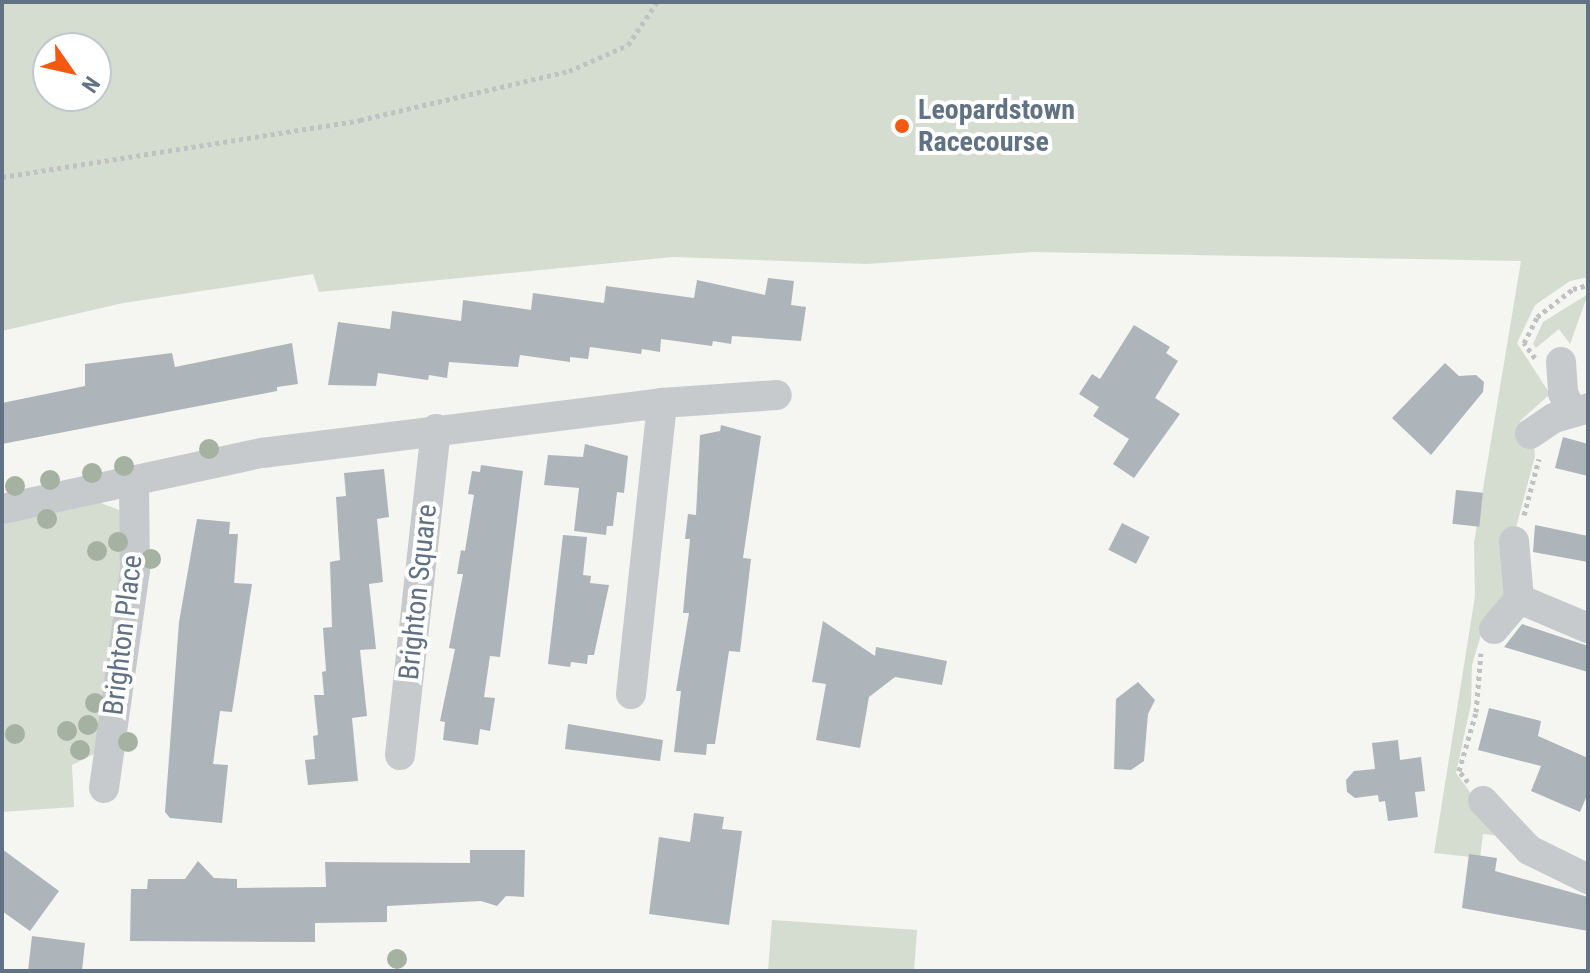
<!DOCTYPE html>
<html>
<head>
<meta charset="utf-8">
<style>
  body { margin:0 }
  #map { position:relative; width:1590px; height:973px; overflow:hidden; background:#f5f5f1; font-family:"Roboto Condensed",sans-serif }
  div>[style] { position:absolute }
  .green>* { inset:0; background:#d5ddd1 }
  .building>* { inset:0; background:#adb5bb; transform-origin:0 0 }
  .path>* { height:5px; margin-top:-2.5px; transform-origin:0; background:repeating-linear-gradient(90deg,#c0c1c3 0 4px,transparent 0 8px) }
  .street>* { height:30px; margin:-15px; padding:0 15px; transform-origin:15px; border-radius:15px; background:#c7cacd }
  .trees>* { width:20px; height:20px; margin:-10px; border-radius:50%; background:#a5b2a2 }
  .dots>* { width:22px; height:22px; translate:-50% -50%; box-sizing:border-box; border:4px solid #fff; border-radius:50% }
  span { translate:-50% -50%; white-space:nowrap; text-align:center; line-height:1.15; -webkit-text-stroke:8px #fff; paint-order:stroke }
  .poi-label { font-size:28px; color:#617285; font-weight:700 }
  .left { translate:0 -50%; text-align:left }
  .street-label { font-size:28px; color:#617285 }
  .frame { position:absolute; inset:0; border:4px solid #617285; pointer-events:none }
  .north { position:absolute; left:32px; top:32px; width:80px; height:80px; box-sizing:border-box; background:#fff; border:2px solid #c0c7ce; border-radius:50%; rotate:124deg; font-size:22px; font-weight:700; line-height:32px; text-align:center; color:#617285 }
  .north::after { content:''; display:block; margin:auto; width:28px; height:36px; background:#f45912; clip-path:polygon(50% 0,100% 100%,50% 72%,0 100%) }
</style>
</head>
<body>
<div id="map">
  <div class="green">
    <i style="clip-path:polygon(evenodd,2px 2px,1588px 2px,1588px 277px,1570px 281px,1535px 305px,1517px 343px,1550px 394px,1520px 421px,1534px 443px,1535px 456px,1513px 539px,1509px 591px,1485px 621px,1472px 665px,1471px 704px,1456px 773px,1502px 836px,1483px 834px,1480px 858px,1434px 853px,1475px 596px,1474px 543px,1521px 261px,1033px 252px,867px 264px,673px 257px,319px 292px,313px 274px,123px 303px,2px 331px,2px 2px,48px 48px,96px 48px,96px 96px,48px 96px,48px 48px)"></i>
    <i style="clip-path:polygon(1588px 294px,1570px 344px,1559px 329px,1536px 348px,1533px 344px,1543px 322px)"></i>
    <i style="clip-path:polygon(96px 501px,119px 510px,126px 559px,96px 753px,72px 765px,74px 807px,2px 812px,2px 523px)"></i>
    <i style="clip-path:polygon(772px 920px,917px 930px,914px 971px,768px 971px)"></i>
  </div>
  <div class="building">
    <i style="clip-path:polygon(768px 278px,794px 281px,791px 305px,806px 307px,801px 341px,732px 336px,731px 344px,713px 341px,712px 346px,661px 339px,660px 352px,642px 349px,641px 354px,590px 347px,588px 359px,570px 357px,570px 362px,520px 355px,518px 367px,449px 362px,447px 378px,429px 375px,428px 380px,378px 373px,376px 386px,328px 385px,338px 322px,390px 329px,392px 311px,461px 321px,463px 300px,531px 310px,533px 293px,604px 303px,606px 286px,694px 298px,697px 280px,765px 295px)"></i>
    <i style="clip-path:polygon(1134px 325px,1170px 347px,1166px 353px,1178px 361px,1155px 398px,1180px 414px,1134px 478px,1113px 464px,1129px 439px,1093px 416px,1099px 407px,1079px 394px,1092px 374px,1100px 379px)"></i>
    <i style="clip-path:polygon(292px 343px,298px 384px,277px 387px,277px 391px,2px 444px,2px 403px,85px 386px,85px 364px,172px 353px,175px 367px)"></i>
    <i style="clip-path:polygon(1445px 363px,1459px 376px,1476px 375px,1484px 382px,1483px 392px,1431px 455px,1392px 418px)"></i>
    <i style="clip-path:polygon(721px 425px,761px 436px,743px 558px,751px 559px,740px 652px,729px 651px,715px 744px,707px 744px,706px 755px,674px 752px,681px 691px,676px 691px,689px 613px,683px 613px,690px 539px,685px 539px,688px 514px,696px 515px,700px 435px,720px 431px)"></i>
    <i style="clip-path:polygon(1563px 437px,1588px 444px,1588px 476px,1555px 468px)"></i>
    <i style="clip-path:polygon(585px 444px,628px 456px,624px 493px,617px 492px,613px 526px,607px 526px,606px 535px,574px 531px,579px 488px,544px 485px,548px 455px,583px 457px)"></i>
    <i style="clip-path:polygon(481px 465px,523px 471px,500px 657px,490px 656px,484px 697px,495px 698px,490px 731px,480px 729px,478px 745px,443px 740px,445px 722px,440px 721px,455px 649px,449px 648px,463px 574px,457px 574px,461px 550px,465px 551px,474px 495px,468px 494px,472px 471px,480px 472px)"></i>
    <i style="clip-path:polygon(384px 469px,389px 517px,377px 519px,383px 582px,369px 584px,376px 649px,360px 650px,367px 716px,352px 718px,358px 781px,308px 785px,305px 760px,315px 759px,313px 736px,318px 735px,314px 695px,324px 695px,322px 672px,326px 671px,323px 628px,332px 627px,330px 562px,340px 560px,336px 497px,346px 496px,344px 473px)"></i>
    <i style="left:1456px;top:490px;width:27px;height:34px;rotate:6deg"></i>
    <i style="clip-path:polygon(197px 519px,230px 522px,229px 534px,238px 534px,234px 583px,252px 584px,232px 712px,220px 711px,213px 764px,228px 765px,222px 823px,170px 818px,165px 812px,179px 622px)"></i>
    <i style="left:1122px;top:523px;width:31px;height:30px;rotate:27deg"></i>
    <i style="clip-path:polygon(1535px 525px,1588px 536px,1588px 562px,1533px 552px)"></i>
    <i style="clip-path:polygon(563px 535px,587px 537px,583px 575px,591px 576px,590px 583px,609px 585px,594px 655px,588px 655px,587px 664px,571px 662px,570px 667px,548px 664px)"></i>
    <i style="clip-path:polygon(823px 621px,875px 656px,876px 647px,947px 661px,942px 685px,895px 677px,869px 697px,860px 748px,816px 740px,826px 684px,812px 682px)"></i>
    <i style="clip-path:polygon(1522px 624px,1588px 646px,1588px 672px,1504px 647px)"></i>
    <i style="clip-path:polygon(1138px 682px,1155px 700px,1148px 714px,1144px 761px,1131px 770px,1114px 769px,1116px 699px)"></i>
    <i style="clip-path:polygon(1489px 708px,1541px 721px,1538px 736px,1588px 758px,1588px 793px,1580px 812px,1531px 791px,1541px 766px,1478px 750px)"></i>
    <i style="clip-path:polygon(568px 724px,663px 740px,660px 761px,565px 749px)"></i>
    <i style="clip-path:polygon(1398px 740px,1400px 760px,1421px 757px,1425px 791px,1415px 792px,1418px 817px,1388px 821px,1385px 801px,1379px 802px,1378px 795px,1355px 798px,1347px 792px,1346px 780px,1354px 771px,1375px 769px,1372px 743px)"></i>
    <i style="clip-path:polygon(694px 813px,724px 817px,722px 829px,742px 831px,729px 925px,649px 914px,659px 837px,690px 842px)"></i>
    <i style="clip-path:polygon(2px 849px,59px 891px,30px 931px,2px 911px)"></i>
    <i style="clip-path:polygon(470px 850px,525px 850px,524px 897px,506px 896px,497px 906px,481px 901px,387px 906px,387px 922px,315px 923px,315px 942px,130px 941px,131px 889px,147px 889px,148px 879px,185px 879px,198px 861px,214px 878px,237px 879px,237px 888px,326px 887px,325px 862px,470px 863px)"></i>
    <i style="clip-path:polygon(1469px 854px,1497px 858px,1495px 871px,1588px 897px,1588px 931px,1462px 908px)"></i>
    <i style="clip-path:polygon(32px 936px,85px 943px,82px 971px,28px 971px)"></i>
  </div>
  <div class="path">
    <i style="left:2px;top:177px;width:363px;rotate:-9deg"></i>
    <i style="left:360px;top:120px;width:215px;rotate:-13.2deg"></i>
    <i style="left:569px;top:71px;width:64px;rotate:-23.8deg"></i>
    <i style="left:628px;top:45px;width:52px;rotate:-56deg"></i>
    <i style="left:1535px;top:358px;width:19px;rotate:-126deg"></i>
    <i style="left:1524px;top:343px;width:29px;rotate:-63deg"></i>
    <i style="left:1537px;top:317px;width:46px;rotate:-37.9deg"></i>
    <i style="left:1573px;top:289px;width:16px;rotate:-15deg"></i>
    <i style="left:1524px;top:515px;width:58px;rotate:-75deg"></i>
    <i style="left:1468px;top:782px;width:14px;rotate:-129deg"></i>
    <i style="left:1459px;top:771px;width:61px;rotate:-73.9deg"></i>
    <i style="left:1476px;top:712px;width:59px;rotate:-85.2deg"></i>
  </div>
  <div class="street">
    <i style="left:1561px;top:362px;width:31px;rotate:86deg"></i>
    <i style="left:1563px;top:393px;width:21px;rotate:65deg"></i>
    <i style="left:1530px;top:434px;width:29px;rotate:-34deg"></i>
    <i style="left:1554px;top:418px;width:35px;rotate:-16deg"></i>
    <i style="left:2px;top:509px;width:266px;rotate:-12.2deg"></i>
    <i style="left:262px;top:453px;width:403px;rotate:-7.1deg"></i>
    <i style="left:662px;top:403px;width:115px;rotate:-4deg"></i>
    <i style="left:1519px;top:599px;width:75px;rotate:22.8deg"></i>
    <i style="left:1494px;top:629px;width:39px;rotate:-50deg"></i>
    <i style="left:1519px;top:599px;width:58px;rotate:-94.9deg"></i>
    <i style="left:631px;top:694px;width:293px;rotate:-83.9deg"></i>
    <i style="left:400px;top:755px;width:328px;rotate:-83.7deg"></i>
    <i style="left:104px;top:788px;width:220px;rotate:-81.9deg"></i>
    <i style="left:135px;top:570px;width:88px;rotate:-90.7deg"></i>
    <i style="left:1483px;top:801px;width:67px;rotate:46.8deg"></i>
    <i style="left:1529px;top:850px;width:66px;rotate:26.2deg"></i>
  </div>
  <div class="trees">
    <i style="left:209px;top:449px"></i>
    <i style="left:124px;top:466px"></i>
    <i style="left:92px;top:473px"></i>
    <i style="left:50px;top:480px"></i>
    <i style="left:15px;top:486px"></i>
    <i style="left:47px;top:519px"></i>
    <i style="left:118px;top:542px"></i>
    <i style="left:97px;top:551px"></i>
    <i style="left:151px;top:559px"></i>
    <i style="left:95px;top:703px"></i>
    <i style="left:88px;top:725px"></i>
    <i style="left:67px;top:731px"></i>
    <i style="left:15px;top:734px"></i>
    <i style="left:128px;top:742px"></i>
    <i style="left:80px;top:750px"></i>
    <i style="left:397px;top:959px"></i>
  </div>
  <div class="dots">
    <i style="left:902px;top:126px;background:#f45912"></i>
  </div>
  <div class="poi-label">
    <span class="left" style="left:918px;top:126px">Leopardstown<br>Racecourse</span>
  </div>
  <div class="street-label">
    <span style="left:418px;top:592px;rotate:-84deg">Brighton Square</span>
    <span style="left:123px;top:635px;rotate:-83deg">Brighton Place</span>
  </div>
  <div class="frame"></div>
  <div class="north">N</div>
</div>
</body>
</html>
